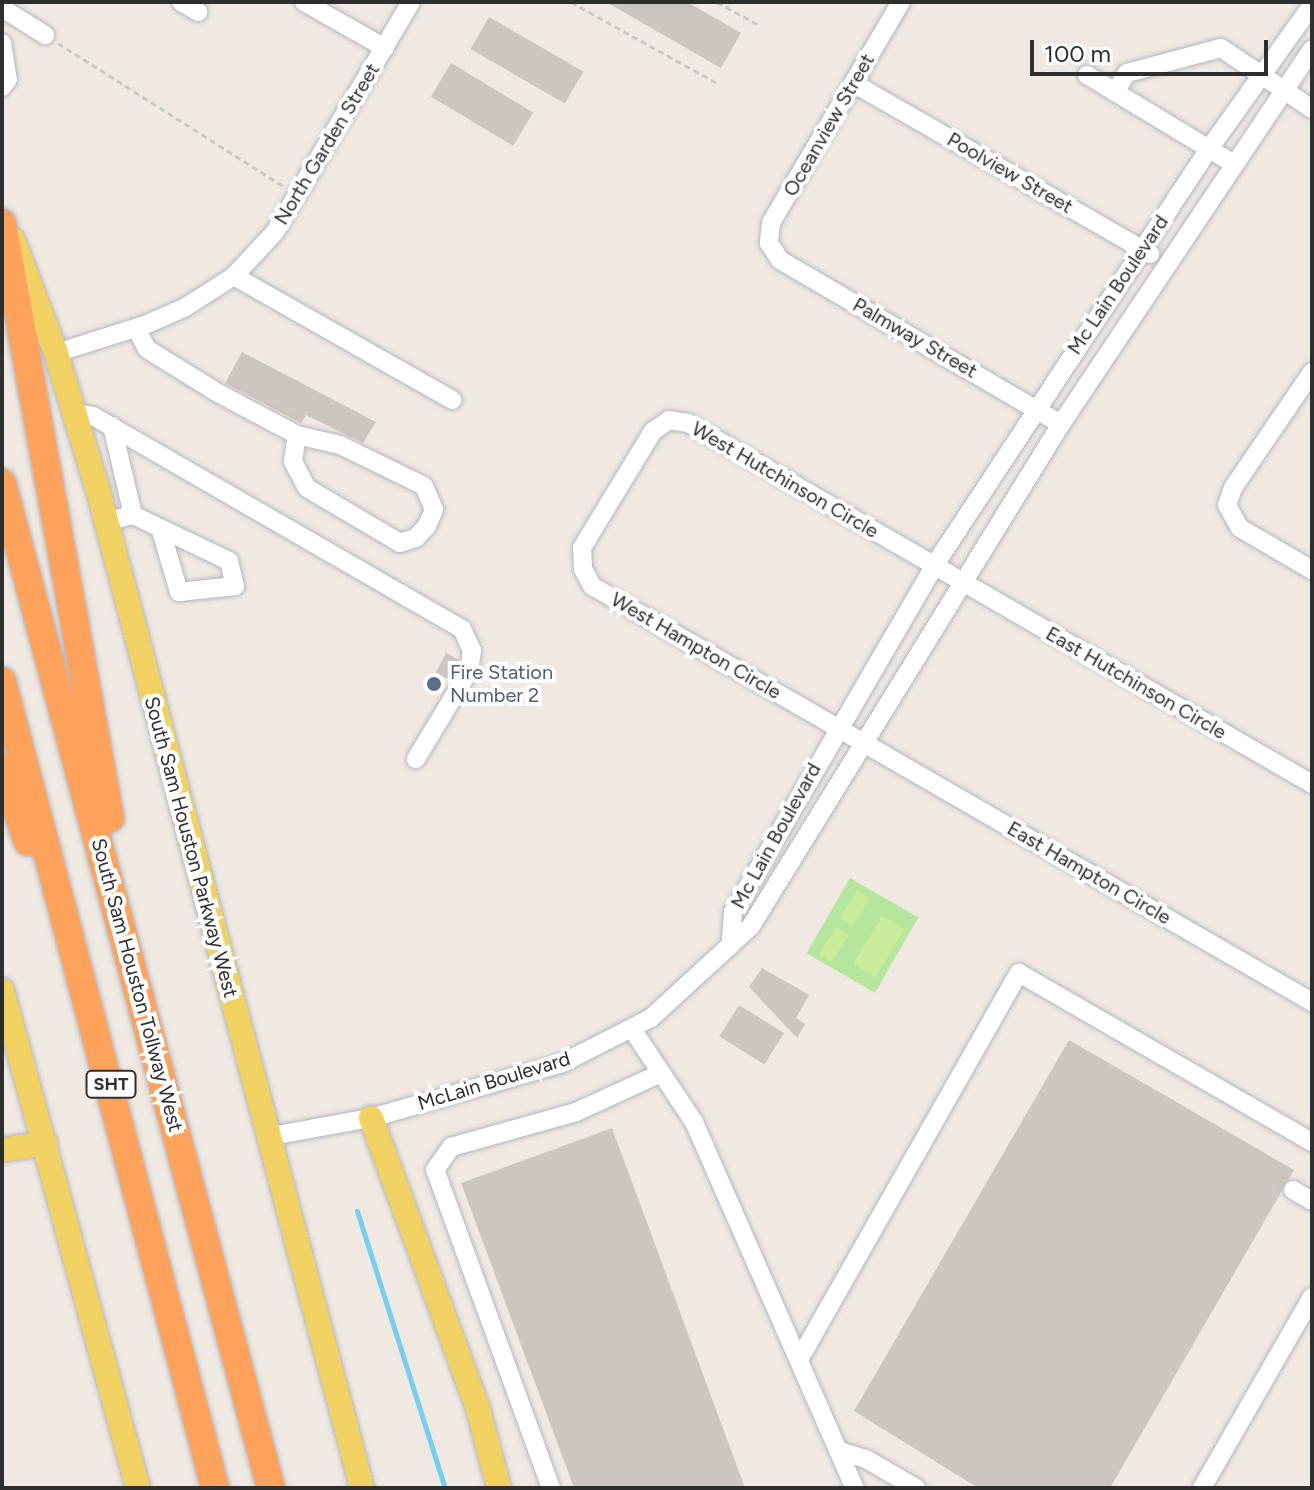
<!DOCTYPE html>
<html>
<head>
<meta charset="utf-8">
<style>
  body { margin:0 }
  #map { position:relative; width:1314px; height:1490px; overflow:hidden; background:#efe9e1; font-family:Figtree,sans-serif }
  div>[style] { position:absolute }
  .green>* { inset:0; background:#b6e59e; transform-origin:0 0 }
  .pitch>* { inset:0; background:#c9ec9a; transform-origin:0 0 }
  .stream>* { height:5px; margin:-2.5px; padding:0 2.5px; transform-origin:2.5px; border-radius:2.5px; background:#75cff0 }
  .building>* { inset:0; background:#cbc7bf; transform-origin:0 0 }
  .path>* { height:3px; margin-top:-1.5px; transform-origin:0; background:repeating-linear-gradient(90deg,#c9c9c9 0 6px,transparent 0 10px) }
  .roads { filter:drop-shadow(0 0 2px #b4b7c1) drop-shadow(0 0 2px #b4b7c1) }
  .minor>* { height:18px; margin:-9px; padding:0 9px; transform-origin:9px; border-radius:9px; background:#fff }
  .major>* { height:24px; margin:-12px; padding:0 12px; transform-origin:12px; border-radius:12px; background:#f2d163 }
  .highway>* { height:28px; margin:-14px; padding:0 14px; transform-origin:14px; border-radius:14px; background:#ffa35c }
  .dots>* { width:22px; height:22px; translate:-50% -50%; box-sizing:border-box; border:4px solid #fff; border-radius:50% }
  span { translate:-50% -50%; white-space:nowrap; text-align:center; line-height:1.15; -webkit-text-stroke:8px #fff; paint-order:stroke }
  .shield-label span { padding:2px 6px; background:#fff; border:2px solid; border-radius:6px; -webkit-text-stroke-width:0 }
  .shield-label { font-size:18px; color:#2e2e2e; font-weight:700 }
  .street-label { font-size:20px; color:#2e2e2e }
  .service-label { font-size:20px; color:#4e5e75 }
  .left { translate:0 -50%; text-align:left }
  .frame { position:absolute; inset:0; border:4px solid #2e2e2e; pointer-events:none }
  .scale { position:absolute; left:1030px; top:40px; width:238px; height:36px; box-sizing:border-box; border:4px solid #2e2e2e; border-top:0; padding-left:10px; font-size:24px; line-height:28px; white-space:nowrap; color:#2e2e2e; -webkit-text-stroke:6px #fff; paint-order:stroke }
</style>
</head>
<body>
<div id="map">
  <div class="green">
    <i style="left:850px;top:878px;width:79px;height:87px;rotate:30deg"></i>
  </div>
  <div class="pitch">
    <i style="left:857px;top:891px;width:15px;height:32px;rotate:32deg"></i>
    <i style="left:882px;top:916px;width:26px;height:56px;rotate:31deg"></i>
    <i style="left:836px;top:927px;width:15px;height:32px;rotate:32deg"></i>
  </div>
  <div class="stream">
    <i style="left:357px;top:1211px;width:291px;rotate:72.4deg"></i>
  </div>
  <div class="building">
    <i style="clip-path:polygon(606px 2px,687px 2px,741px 33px,721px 68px)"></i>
    <i style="left:489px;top:17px;width:109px;height:37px;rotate:30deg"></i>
    <i style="left:451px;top:63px;width:96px;height:39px;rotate:31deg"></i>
    <i style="clip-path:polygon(242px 352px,376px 422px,363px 443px,306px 415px,301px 423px,225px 383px)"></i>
    <i style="left:446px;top:653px;width:15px;height:22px;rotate:28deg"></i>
    <i style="clip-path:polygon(762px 968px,809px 995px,796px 1018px,805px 1024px,797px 1038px,749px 987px)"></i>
    <i style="left:739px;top:1005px;width:53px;height:37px;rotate:32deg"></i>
    <i style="clip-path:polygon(1069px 1040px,1294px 1170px,1110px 1488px,978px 1488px,854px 1411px)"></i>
    <i style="clip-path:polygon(612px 1128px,745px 1488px,574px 1488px,461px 1183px)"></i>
  </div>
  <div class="path">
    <i style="left:571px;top:2px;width:167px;rotate:29deg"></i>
    <i style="left:717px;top:2px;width:48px;rotate:28.7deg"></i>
    <i style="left:58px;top:43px;width:269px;rotate:32.4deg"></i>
  </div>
  <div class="roads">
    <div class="minor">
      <i style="left:181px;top:2px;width:20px;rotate:30deg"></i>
      <i style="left:304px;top:2px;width:93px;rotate:29.6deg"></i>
      <i style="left:901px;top:2px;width:256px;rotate:120.5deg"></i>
      <i style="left:771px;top:223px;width:20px;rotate:96deg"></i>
      <i style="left:769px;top:243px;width:20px;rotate:57deg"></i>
      <i style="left:780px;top:260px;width:325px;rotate:30.3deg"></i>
      <i style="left:2px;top:8px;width:51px;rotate:32.1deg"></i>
      <i style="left:2px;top:43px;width:36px;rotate:81deg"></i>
      <i style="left:8px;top:79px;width:10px;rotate:127deg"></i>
      <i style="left:1087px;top:75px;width:172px;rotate:31.2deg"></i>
      <i style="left:853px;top:83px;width:343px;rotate:29.9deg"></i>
      <i style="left:1115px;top:92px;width:22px;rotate:-58deg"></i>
      <i style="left:1127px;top:73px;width:97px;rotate:-14.9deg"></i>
      <i style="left:1221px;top:48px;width:110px;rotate:33.8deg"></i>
      <i style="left:234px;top:276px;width:251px;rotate:29.6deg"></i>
      <i style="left:136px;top:328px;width:24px;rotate:62deg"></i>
      <i style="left:147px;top:349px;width:84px;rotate:31.8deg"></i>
      <i style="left:218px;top:393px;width:89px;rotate:28deg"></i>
      <i style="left:297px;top:435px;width:44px;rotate:13.1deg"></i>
      <i style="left:340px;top:445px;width:93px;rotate:26deg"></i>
      <i style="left:424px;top:486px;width:26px;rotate:67deg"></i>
      <i style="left:434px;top:510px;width:17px;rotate:114deg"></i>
      <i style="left:427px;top:526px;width:16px;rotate:133deg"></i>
      <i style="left:416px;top:538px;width:17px;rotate:163deg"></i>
      <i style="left:400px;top:543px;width:108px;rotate:-149.4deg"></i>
      <i style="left:307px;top:488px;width:30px;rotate:-118deg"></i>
      <i style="left:293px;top:462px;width:27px;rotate:-82deg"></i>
      <i style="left:56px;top:353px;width:93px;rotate:-17.5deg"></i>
      <i style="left:145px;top:325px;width:43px;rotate:-23.6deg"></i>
      <i style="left:184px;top:308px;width:59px;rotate:-32.6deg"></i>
      <i style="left:234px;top:276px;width:60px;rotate:-47deg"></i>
      <i style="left:275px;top:232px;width:267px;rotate:-59.4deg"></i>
      <i style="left:1312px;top:372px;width:140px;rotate:124.3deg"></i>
      <i style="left:1233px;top:488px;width:18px;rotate:109deg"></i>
      <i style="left:1227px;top:505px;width:26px;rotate:61deg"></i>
      <i style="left:1240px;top:528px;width:83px;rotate:30.3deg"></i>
      <i style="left:75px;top:413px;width:18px;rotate:9deg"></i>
      <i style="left:93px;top:416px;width:426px;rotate:30deg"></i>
      <i style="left:462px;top:629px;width:23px;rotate:65deg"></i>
      <i style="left:472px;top:650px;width:21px;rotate:98deg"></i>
      <i style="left:469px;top:671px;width:103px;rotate:121.1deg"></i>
      <i style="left:112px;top:426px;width:91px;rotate:76.7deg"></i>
      <i style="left:106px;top:522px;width:28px;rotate:-15deg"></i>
      <i style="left:133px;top:515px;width:106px;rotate:25.6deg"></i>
      <i style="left:229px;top:561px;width:26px;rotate:77deg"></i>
      <i style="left:235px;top:586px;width:56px;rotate:173.9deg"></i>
      <i style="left:179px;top:592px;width:64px;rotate:-106.4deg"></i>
      <i style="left:1312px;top:784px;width:721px;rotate:-149.95deg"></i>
      <i style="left:688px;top:423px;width:19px;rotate:-171deg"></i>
      <i style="left:669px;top:420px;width:19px;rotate:145deg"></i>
      <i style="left:653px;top:431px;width:137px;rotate:121.3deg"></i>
      <i style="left:582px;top:548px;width:21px;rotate:87deg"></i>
      <i style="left:583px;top:569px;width:19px;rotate:62deg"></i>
      <i style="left:592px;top:586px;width:832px;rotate:30.02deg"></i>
      <i style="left:731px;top:940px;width:28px;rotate:-86deg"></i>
      <i style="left:733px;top:912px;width:400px;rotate:-59.8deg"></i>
      <i style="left:934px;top:566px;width:500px;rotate:-56.6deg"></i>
      <i style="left:1209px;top:149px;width:177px;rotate:-54.4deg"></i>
      <i style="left:632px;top:1029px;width:112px;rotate:56.3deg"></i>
      <i style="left:694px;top:1122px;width:400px;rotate:66.3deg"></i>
      <i style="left:266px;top:1137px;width:107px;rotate:-10.3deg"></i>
      <i style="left:371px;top:1118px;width:200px;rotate:-16deg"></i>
      <i style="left:563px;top:1063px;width:99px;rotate:-27.1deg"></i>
      <i style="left:651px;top:1018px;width:136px;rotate:-42.6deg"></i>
      <i style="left:751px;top:926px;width:590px;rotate:-58.3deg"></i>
      <i style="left:1061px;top:424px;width:451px;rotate:-56.2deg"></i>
      <i style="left:1293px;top:1190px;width:22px;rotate:30deg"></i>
      <i style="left:800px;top:1358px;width:443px;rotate:-60.4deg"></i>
      <i style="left:1019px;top:973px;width:338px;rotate:30deg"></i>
      <i style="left:843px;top:1452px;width:24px;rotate:17deg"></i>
      <i style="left:866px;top:1459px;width:58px;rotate:30.1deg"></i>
      <i style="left:551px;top:1488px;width:338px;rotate:-110deg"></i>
      <i style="left:435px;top:1170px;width:28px;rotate:-55deg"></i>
      <i style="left:451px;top:1147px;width:130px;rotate:-15.6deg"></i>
      <i style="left:576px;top:1112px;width:91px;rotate:-24.6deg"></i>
      <i style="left:1202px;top:1488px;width:220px;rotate:-60.1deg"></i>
    </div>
    <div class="major">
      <i style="left:13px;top:240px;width:121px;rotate:69.2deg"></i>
      <i style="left:56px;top:353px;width:143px;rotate:73deg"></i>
      <i style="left:98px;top:490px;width:1032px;rotate:75.18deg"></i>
      <i style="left:2px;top:990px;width:516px;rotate:74.73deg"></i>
      <i style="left:371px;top:1118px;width:310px;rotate:69.8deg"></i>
      <i style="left:478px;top:1409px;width:82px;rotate:75.1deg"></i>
      <i style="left:2px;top:1150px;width:44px;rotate:-9.2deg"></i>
    </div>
    <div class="highway">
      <i style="left:2px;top:223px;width:605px;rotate:79.71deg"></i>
      <i style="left:2px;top:483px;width:1040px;rotate:75.02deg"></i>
      <i style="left:2px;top:681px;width:835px;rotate:75.21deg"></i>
      <i style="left:2px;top:767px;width:79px;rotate:70.9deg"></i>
    </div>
  </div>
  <div class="dots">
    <i style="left:434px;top:684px;background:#5c6f8a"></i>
  </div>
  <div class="shield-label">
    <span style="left:111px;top:1084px">SHT</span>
  </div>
  <div class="street-label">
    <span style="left:829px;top:125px;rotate:-60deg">Oceanview Street</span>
    <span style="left:327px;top:144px;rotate:-59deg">North Garden Street</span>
    <span style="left:1010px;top:173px;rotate:30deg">Poolview Street</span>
    <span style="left:1118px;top:285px;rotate:-56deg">Mc Lain Boulevard</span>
    <span style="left:915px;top:338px;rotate:30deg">Palmway Street</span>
    <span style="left:785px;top:480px;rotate:30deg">West Hutchinson Circle</span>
    <span style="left:696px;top:646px;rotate:30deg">West Hampton Circle</span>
    <span style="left:1136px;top:683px;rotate:30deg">East Hutchinson Circle</span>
    <span style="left:776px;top:836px;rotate:-61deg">Mc Lain Boulevard</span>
    <span style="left:191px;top:847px;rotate:75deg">South Sam Houston Parkway West</span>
    <span style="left:1089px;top:873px;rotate:30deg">East Hampton Circle</span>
    <span style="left:137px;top:985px;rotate:75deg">South Sam Houston Tollway West</span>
    <span style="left:494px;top:1081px;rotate:-17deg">McLain Boulevard</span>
  </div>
  <div class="service-label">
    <span class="left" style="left:450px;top:684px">Fire Station<br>Number 2</span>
  </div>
  <div class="frame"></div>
  <div class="scale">100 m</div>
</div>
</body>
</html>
